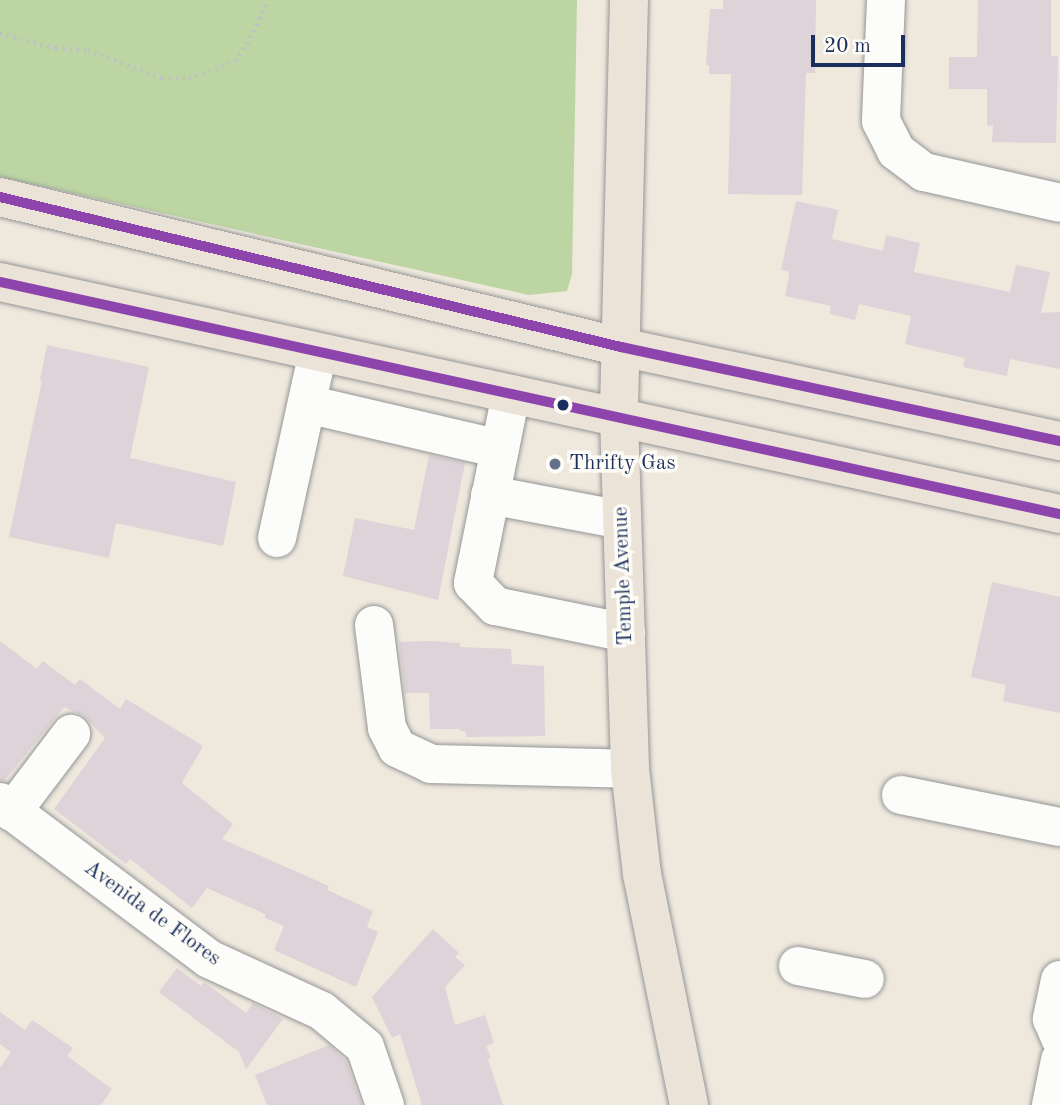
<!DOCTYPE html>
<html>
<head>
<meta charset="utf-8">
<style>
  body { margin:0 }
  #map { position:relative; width:1060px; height:1105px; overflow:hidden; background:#eee8dd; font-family:"Old Standard TT",serif }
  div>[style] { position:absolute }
  .green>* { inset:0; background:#bcd5a3 }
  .building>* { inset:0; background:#ded3d8 }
  .path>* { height:4.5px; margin-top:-2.25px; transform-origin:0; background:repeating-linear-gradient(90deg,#c0c1c4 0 2px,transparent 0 7px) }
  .roads { filter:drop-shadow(0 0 2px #959698) drop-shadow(0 0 2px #959698) }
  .minor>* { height:38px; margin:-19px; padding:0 19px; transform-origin:19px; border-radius:19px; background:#fcfcfa }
  .major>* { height:38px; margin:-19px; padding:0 19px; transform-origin:19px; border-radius:19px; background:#ebe3d7 }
  .bus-1>* { height:10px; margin:-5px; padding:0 5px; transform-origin:5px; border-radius:5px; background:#8e44ad }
  .dots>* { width:19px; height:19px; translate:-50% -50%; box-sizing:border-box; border:4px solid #fdfcf7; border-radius:50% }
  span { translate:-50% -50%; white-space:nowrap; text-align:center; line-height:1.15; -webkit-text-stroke:7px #fdfcf7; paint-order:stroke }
  .poi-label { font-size:21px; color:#1b2f5e }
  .left { translate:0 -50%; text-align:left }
  .street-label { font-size:21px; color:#1b2f5e }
  .scale { position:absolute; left:811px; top:35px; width:94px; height:32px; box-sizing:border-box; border:4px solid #1b2f5e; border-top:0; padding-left:9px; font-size:21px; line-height:24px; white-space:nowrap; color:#1b2f5e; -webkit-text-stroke:5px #fdfcf7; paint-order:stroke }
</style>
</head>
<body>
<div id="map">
  <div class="green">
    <i style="clip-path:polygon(0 0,577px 0,572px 274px,567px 291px,529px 295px,0 177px)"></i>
  </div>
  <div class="building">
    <i style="clip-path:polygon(723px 0,816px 0,815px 73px,806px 73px,802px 195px,728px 194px,731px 74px,709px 74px,709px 65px,706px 65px,710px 9px,723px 9px)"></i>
    <i style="clip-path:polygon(978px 0,1051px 0,1051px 56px,1058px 56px,1056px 143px,992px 142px,993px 125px,987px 126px,987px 89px,949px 89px,949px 57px,977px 57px)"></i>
    <i style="clip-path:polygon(796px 201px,838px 210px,832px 239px,883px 251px,886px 235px,920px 243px,914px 272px,1010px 292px,1016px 265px,1050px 272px,1041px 313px,1060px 312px,1060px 369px,1010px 359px,1007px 376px,963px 367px,965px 358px,905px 344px,911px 316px,859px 304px,855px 320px,830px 314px,831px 306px,785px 296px,789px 276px,788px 271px,781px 270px)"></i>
    <i style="clip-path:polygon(47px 345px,149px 367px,130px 458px,236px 482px,223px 546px,116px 523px,109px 558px,9px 537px,42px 381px,40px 380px)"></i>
    <i style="clip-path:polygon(429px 455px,465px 463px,438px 600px,343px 576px,355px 518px,414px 530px)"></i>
    <i style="clip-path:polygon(992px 582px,1060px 597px,1060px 713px,1003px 701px,1006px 685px,971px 677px)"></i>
    <i style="clip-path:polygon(0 641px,37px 669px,43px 661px,75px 685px,80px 679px,120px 709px,126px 699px,203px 746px,182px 783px,233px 824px,222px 839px,329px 886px,327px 890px,373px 911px,367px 927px,378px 932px,356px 987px,274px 950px,284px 926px,265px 918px,265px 914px,207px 888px,192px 908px,130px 859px,126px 864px,54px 809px,105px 738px,84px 716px,64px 707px,4px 781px,0 781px)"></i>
    <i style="clip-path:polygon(431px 641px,460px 643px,460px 647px,511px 649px,512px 664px,544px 666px,545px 736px,466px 737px,466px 732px,460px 731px,460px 729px,430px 729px,429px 693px,405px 693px,399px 642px)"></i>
    <i style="clip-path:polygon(433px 929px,459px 953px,455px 957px,465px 965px,445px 987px,455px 1025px,485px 1015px,494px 1043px,486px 1046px,491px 1058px,488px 1059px,503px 1105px,422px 1105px,400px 1034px,392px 1038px,372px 997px)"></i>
    <i style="clip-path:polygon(177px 968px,201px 986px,204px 982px,246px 1013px,253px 1003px,283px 1019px,246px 1069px,239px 1052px,159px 992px)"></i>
    <i style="clip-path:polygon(0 1012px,25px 1030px,32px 1020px,73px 1048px,67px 1056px,112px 1089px,101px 1105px,0 1105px,0 1068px,11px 1052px,0 1044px)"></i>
    <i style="clip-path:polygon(329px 1045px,346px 1061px,362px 1105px,267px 1105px,255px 1075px)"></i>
  </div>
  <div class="path">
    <i style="left:0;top:33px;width:58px;rotate:15deg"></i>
    <i style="left:56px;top:48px;width:32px;rotate:4deg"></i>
    <i style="left:88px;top:50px;width:79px;rotate:20.7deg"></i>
    <i style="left:162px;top:78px;width:27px"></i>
    <i style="left:189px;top:78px;width:49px;rotate:-20.3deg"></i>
    <i style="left:235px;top:61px;width:21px;rotate:-55deg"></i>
    <i style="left:247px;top:44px;width:49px;rotate:-64.5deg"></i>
  </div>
  <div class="roads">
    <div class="minor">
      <i style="left:886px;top:0;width:121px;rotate:92.4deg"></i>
      <i style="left:881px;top:121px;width:34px;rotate:63deg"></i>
      <i style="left:896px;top:151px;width:35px;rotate:37deg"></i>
      <i style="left:924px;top:172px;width:139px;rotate:12.8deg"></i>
      <i style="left:511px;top:394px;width:193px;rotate:101.4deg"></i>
      <i style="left:473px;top:583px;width:32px;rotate:46deg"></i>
      <i style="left:495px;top:606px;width:134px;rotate:11.6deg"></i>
      <i style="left:307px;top:404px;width:198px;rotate:13.1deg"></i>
      <i style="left:490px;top:495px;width:134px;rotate:10.7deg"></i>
      <i style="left:277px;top:538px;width:190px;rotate:-77.6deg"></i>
      <i style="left:374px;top:625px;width:104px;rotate:82.8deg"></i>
      <i style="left:387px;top:728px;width:22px;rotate:63deg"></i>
      <i style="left:397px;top:748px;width:38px;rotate:25deg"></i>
      <i style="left:431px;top:764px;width:199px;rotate:1.4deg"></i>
      <i style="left:901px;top:795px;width:162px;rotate:11.4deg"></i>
      <i style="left:0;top:802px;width:261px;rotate:36.9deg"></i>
      <i style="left:209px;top:959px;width:124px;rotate:24.7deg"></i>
      <i style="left:322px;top:1011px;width:56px;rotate:39.9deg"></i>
      <i style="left:365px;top:1047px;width:61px;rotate:71deg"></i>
      <i style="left:12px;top:812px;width:98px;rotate:-52.9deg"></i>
      <i style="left:798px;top:966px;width:68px;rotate:11deg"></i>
      <i style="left:1060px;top:980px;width:40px;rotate:102deg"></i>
      <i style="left:1052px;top:1019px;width:21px;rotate:67deg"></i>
      <i style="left:1051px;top:1105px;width:46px;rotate:-78.7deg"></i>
    </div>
    <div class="major">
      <i style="left:629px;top:0;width:417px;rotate:91.4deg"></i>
      <i style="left:619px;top:417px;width:352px;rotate:88.2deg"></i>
      <i style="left:630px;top:769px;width:106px;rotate:83.5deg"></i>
      <i style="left:642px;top:874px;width:236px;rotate:78.5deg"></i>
      <i style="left:0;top:197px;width:639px;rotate:13.58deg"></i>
      <i style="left:621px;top:347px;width:449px;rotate:12.1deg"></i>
      <i style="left:0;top:282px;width:1085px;rotate:12.35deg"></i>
    </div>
  </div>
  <div class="bus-1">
    <i style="left:0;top:197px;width:639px;rotate:13.58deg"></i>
    <i style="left:621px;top:347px;width:449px;rotate:12.1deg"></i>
    <i style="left:0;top:282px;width:1085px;rotate:12.35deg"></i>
  </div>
  <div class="dots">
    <i style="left:563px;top:405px;background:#1b2f5e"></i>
    <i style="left:555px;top:464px;background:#65708a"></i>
  </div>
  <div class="poi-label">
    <span class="left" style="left:569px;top:464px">Thrifty Gas</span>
  </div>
  <div class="street-label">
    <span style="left:624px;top:576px;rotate:-92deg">Temple Avenue</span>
    <span style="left:152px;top:914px;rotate:36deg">Avenida de Flores</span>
  </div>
  <div class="scale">20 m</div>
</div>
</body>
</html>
